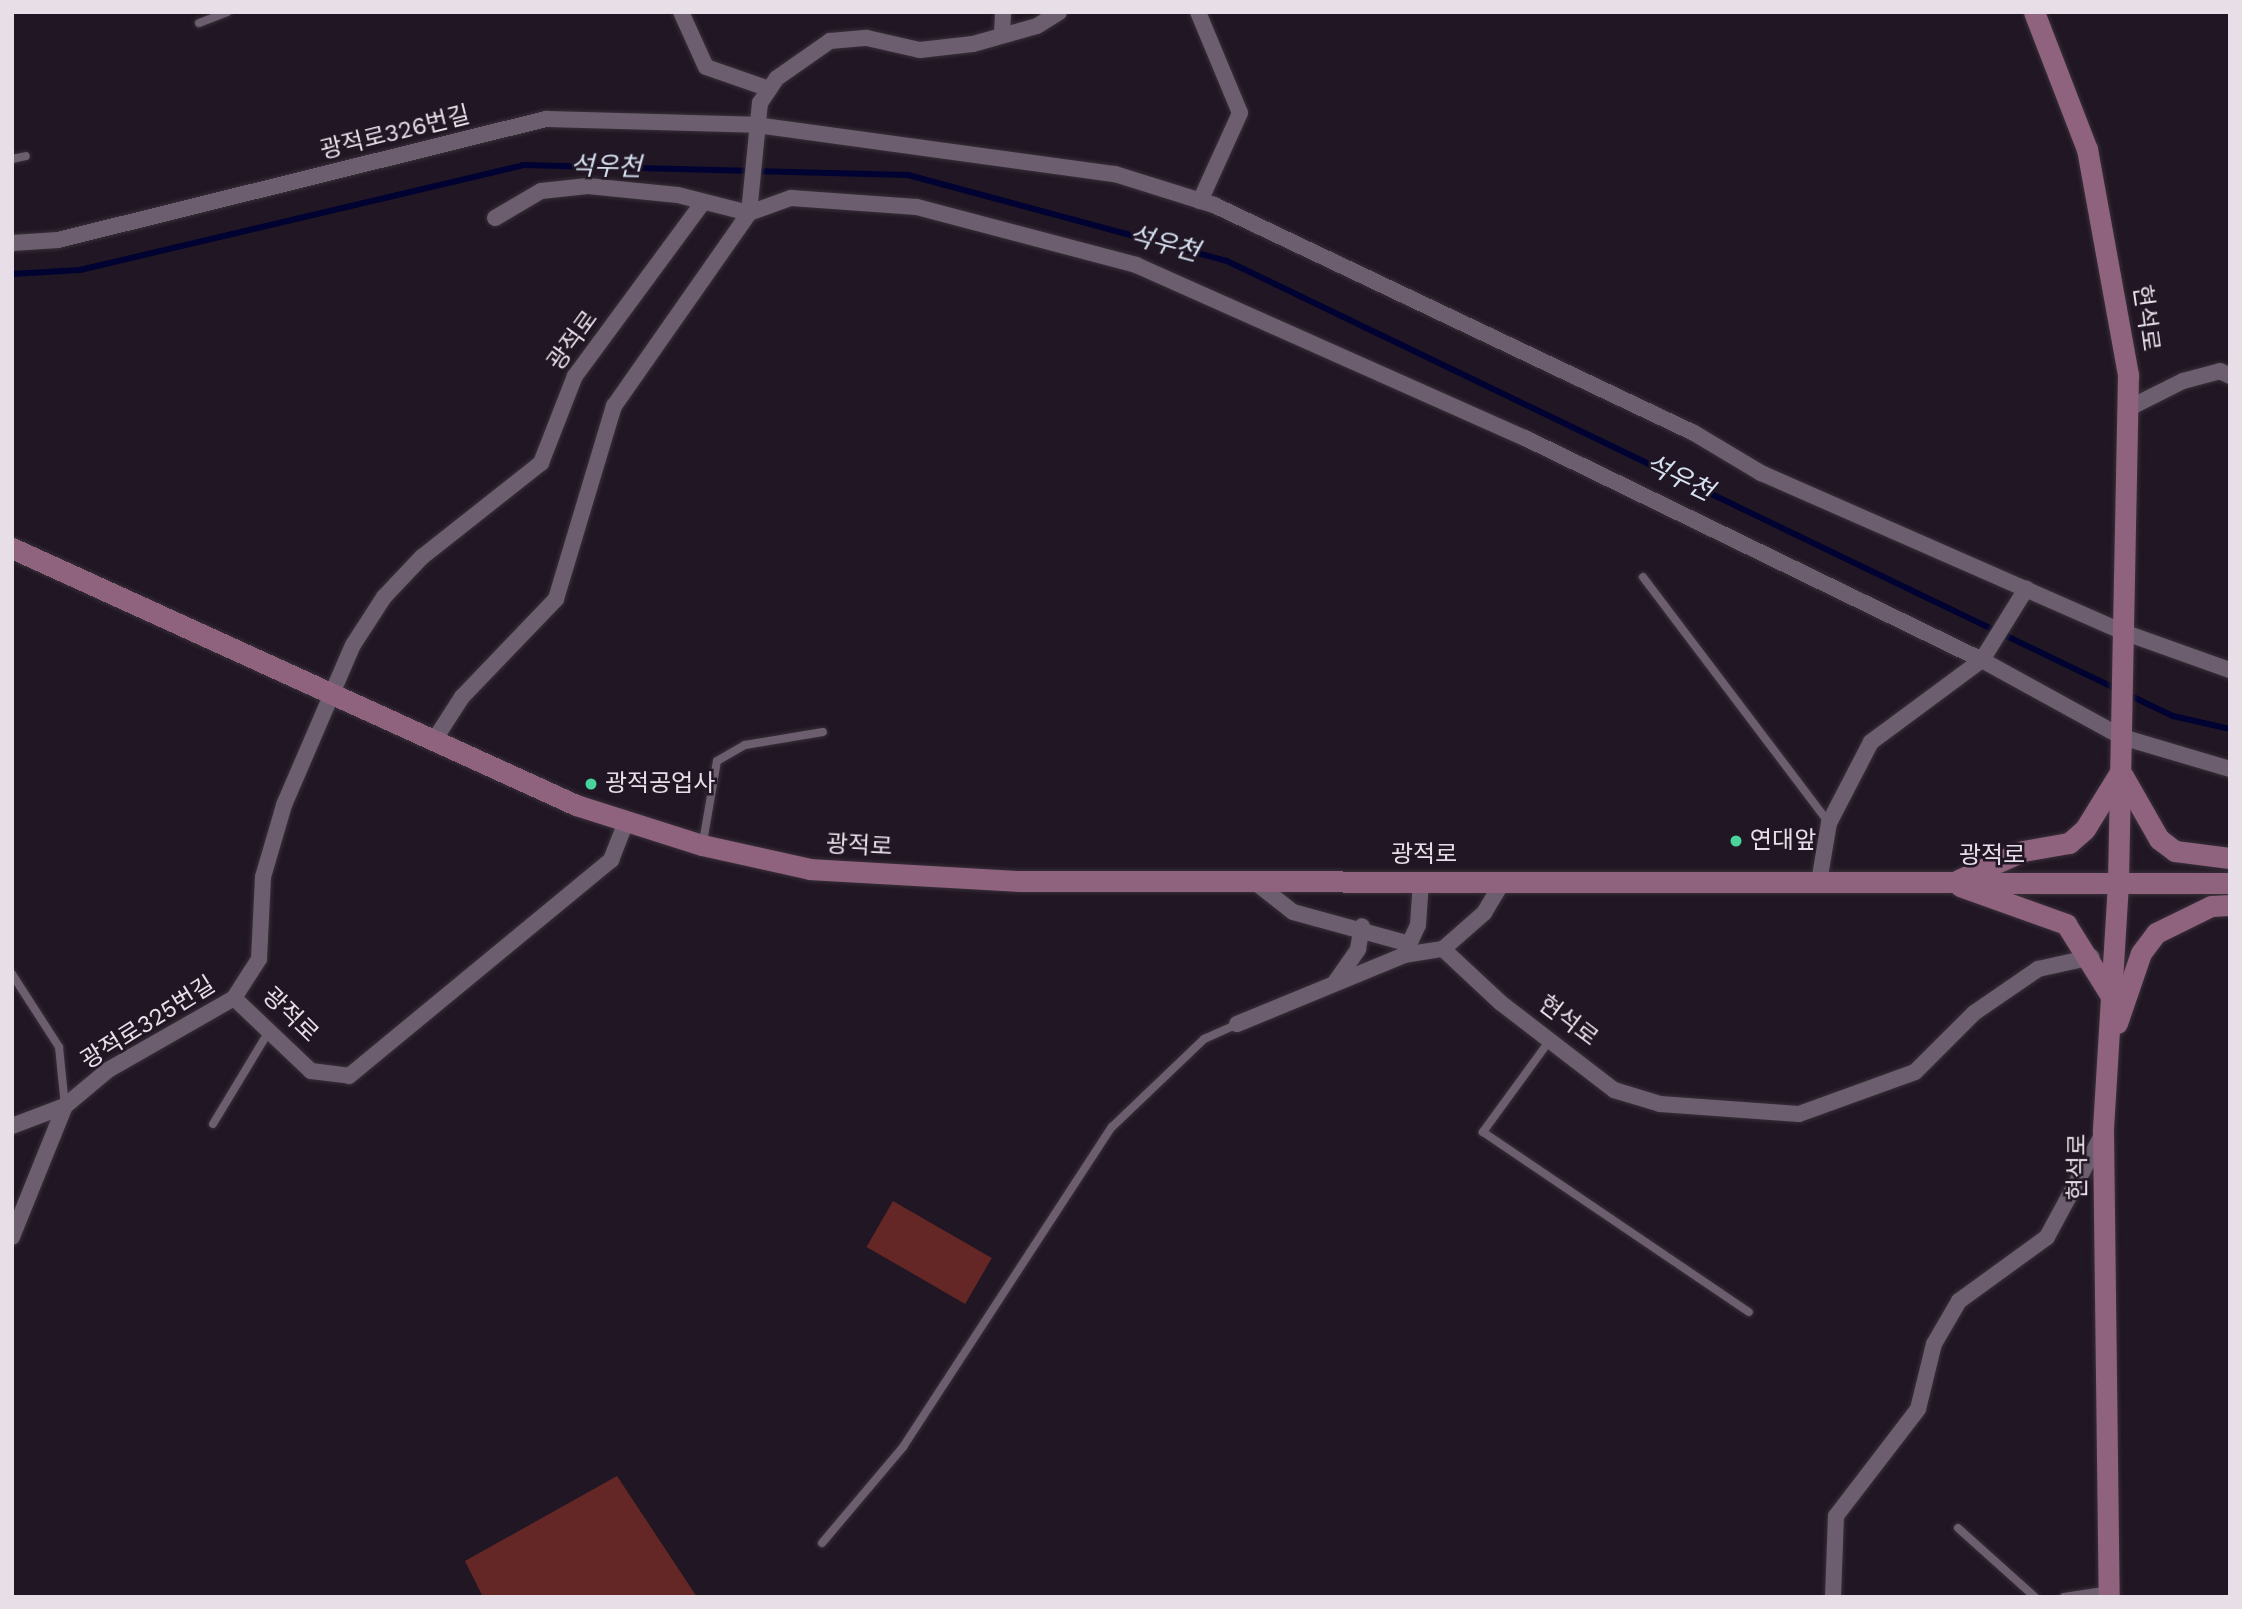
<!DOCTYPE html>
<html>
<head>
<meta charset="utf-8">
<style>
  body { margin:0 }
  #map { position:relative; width:2242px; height:1609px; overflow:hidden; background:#211623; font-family:"Work Sans","Noto Sans KR",sans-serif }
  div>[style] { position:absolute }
  .green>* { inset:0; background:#642725; transform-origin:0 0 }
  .stream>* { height:6px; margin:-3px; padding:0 3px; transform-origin:3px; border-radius:3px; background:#000231 }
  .roads { filter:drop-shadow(0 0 2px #372f38) drop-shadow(0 0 2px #372f38) }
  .lane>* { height:8px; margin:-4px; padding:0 4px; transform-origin:4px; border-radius:4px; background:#6c5e6f }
  .street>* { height:16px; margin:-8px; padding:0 8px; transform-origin:8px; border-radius:8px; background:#6c5e6f }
  .secondary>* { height:21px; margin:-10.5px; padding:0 10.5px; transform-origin:10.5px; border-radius:10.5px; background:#8f627e }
  .dots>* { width:19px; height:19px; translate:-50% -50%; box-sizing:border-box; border:4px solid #211623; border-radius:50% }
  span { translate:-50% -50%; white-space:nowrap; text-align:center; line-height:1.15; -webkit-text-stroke:5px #211623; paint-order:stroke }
  .street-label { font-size:24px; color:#e7dee8 }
  .poi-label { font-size:24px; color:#e7dee8 }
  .left { translate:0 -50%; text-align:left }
  .water-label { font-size:26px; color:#d6e1f2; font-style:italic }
  .frame { position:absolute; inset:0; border:14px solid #e7dee8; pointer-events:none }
</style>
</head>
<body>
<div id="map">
  <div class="green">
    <i style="left:893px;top:1201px;width:114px;height:53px;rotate:30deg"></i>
    <i style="clip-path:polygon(617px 1476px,697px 1597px,483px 1597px,465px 1561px)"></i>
  </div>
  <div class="stream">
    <i style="left:12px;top:274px;width:68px;rotate:-3.4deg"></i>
    <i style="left:80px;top:270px;width:455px;rotate:-13.3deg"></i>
    <i style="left:523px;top:165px;width:385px;rotate:1.5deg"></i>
    <i style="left:908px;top:175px;width:330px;rotate:15.1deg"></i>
    <i style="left:1227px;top:261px;width:1050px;rotate:25.69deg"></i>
    <i style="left:2173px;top:716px;width:58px;rotate:12.8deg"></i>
  </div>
  <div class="roads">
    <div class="lane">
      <i style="left:199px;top:23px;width:30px;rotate:-21deg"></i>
      <i style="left:12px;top:159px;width:14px;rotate:-12deg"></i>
      <i style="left:1643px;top:577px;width:308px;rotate:52.9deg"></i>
      <i style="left:703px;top:842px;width:82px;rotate:-80.2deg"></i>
      <i style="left:717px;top:761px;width:32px;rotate:-30deg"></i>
      <i style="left:745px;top:745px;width:79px;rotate:-9.5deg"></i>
      <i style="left:12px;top:974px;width:87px;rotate:57.2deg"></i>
      <i style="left:59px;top:1047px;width:59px;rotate:84.2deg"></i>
      <i style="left:1550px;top:1040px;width:114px;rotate:126.1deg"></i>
      <i style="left:1483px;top:1132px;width:321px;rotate:34.1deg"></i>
      <i style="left:213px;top:1124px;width:109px;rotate:-58.9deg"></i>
      <i style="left:1958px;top:1528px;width:103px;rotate:41.9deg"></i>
      <i style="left:822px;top:1543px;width:126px;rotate:-49.8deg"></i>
      <i style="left:903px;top:1447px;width:382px;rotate:-56.9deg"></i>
      <i style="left:1112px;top:1127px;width:127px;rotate:-43.7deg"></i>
      <i style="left:1204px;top:1039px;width:36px;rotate:-24deg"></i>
      <i style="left:2064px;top:1597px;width:46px;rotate:-8.8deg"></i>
    </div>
    <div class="street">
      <i style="left:681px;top:12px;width:60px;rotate:65.6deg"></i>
      <i style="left:706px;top:67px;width:67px;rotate:19.2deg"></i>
      <i style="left:1198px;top:12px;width:109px;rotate:67.4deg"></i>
      <i style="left:1240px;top:113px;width:97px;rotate:114.4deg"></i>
      <i style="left:1002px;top:33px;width:21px;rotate:-87deg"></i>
      <i style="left:495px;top:218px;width:53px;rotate:-30.4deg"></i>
      <i style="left:541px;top:191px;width:47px;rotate:-6.1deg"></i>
      <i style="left:588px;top:186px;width:90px;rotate:5.7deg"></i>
      <i style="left:678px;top:195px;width:73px;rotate:14.2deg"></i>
      <i style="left:749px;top:213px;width:45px;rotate:-19.7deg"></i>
      <i style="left:791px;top:198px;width:126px;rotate:4.1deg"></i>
      <i style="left:917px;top:207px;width:227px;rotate:14.8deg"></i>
      <i style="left:1136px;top:265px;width:426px;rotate:24deg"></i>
      <i style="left:1525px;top:438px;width:508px;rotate:25.91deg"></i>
      <i style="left:1982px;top:660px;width:160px;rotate:28.8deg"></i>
      <i style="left:2122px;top:737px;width:113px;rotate:16.5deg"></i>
      <i style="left:12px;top:243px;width:46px;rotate:-3.7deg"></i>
      <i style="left:58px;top:240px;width:503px;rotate:-13.93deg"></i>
      <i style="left:546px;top:119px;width:210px;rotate:1.6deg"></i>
      <i style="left:756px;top:125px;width:362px;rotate:7.8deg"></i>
      <i style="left:1115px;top:174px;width:104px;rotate:17.4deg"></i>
      <i style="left:1214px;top:205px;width:531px;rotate:25.41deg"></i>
      <i style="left:1694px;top:433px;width:78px;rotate:30.8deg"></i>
      <i style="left:1761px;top:473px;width:395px;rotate:23.7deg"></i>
      <i style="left:2123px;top:632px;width:114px;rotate:19.6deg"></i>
      <i style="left:2129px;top:408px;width:60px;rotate:-26.6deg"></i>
      <i style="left:2183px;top:381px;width:38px;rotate:-15deg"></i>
      <i style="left:2220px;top:371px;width:11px;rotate:27deg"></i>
      <i style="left:433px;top:742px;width:54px;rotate:-57.2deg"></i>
      <i style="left:462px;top:697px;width:136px;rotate:-46.2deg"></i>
      <i style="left:556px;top:599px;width:202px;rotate:-73.3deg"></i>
      <i style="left:614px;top:406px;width:236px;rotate:-55deg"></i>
      <i style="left:749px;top:213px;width:111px;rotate:-84.3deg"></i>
      <i style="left:760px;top:103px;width:30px;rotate:-56deg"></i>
      <i style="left:777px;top:78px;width:65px;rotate:-34.9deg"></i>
      <i style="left:830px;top:41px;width:37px;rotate:-5deg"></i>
      <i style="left:867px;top:38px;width:54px;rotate:12.8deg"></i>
      <i style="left:920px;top:50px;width:53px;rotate:-6.5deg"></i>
      <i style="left:973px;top:44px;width:66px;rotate:-15.7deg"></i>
      <i style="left:1037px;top:26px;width:26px;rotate:-32deg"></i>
      <i style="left:1251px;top:879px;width:53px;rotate:38.2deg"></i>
      <i style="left:1293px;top:912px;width:121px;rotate:15.3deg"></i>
      <i style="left:1819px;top:882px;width:60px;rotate:-80.4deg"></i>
      <i style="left:1829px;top:823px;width:91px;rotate:-62.6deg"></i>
      <i style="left:1871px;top:742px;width:138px;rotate:-36.5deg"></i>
      <i style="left:1982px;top:660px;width:84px;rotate:-58.2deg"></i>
      <i style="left:1443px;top:949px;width:79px;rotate:43deg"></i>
      <i style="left:1501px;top:1003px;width:143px;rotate:37.6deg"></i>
      <i style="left:1614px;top:1090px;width:48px;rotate:16.9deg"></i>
      <i style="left:1660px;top:1104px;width:139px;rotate:4.1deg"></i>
      <i style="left:1799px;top:1114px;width:123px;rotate:-19.9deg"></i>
      <i style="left:1915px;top:1072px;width:83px;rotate:-45deg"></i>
      <i style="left:1974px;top:1013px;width:78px;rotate:-34.5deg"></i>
      <i style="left:2038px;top:969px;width:55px;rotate:-12.5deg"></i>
      <i style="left:1404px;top:955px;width:39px;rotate:-9deg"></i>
      <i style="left:1443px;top:949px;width:55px;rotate:-41.3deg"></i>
      <i style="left:1484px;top:913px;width:37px;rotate:-59deg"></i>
      <i style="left:1336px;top:981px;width:39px;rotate:-55deg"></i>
      <i style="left:1358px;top:949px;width:23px;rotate:-80deg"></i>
      <i style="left:234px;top:998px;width:106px;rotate:43.5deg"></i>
      <i style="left:311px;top:1071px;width:38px;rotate:7deg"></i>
      <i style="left:349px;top:1076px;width:340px;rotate:-39.5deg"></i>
      <i style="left:611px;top:860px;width:41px;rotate:-68.5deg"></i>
      <i style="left:1237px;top:1024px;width:181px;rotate:-22.4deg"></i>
      <i style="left:1404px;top:955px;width:33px;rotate:-65deg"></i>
      <i style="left:1418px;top:925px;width:44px;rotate:-86.1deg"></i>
      <i style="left:12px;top:1126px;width:57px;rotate:-20.7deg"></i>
      <i style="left:12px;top:1237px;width:141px;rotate:-68deg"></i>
      <i style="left:65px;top:1106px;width:56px;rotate:-39.9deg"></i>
      <i style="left:108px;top:1070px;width:145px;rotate:-29.7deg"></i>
      <i style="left:234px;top:998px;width:46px;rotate:-57.3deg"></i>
      <i style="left:259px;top:959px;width:82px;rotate:-87.2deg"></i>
      <i style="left:263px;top:877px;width:75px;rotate:-73.7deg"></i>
      <i style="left:284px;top:805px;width:174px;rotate:-66.7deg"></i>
      <i style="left:353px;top:645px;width:57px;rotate:-57.1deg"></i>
      <i style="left:384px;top:597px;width:55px;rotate:-46.5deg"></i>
      <i style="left:422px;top:557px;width:152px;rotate:-38.3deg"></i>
      <i style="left:541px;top:463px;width:93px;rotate:-68.7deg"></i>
      <i style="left:575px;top:376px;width:214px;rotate:-53.6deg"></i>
      <i style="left:1833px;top:1597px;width:81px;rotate:-87.9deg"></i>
      <i style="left:1836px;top:1516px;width:135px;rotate:-52.5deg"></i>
      <i style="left:1918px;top:1409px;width:67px;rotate:-76.2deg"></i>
      <i style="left:1934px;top:1344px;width:50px;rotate:-59.8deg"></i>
      <i style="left:1959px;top:1301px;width:109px;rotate:-36deg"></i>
      <i style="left:2047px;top:1237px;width:114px;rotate:-61.6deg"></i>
    </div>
    <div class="secondary">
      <i style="left:2034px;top:12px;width:147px;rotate:68.9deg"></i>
      <i style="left:2087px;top:149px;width:230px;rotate:79.7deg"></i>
      <i style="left:2128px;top:375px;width:508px;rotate:91.13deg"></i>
      <i style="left:2118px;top:883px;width:248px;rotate:93.5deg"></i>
      <i style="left:2103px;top:1131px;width:466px;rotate:89.3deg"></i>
      <i style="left:12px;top:548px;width:620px;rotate:24.5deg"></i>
      <i style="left:576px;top:805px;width:132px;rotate:17.6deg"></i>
      <i style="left:702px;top:845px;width:111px;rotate:12.5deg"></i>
      <i style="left:810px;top:869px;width:209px;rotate:3.3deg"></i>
      <i style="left:1019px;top:881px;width:1211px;rotate:0.09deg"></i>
      <i style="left:2123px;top:776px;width:73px;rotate:60.3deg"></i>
      <i style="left:2159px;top:839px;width:20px;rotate:37deg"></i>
      <i style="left:2175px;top:851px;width:55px;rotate:7.3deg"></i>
      <i style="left:1958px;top:880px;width:71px;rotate:-24deg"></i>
      <i style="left:2023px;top:851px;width:47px;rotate:-9.9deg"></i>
      <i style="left:2069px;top:843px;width:21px;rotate:-41deg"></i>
      <i style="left:2085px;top:829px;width:67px;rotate:-58.4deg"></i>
      <i style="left:1960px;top:886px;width:113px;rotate:19.7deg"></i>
      <i style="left:2066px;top:924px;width:85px;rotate:58deg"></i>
      <i style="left:2117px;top:1023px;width:74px;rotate:-71.1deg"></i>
      <i style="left:2141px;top:953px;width:25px;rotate:-53deg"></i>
      <i style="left:2156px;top:933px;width:61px;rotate:-26.1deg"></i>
      <i style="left:2211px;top:906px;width:19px;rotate:-3deg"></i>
    </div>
  </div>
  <div class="dots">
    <i style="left:591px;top:784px;background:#49d49c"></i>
    <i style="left:1736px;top:841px;background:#49d49c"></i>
  </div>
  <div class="street-label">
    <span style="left:395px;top:133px;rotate:-14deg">광적로326번길</span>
    <span style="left:2146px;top:318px;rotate:82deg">현석로</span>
    <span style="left:573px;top:341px;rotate:-54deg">광적로</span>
    <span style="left:859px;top:846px;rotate:3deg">광적로</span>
    <span style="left:1424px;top:855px">광적로</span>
    <span style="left:1992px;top:856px">광적로</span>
    <span style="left:290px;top:1015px;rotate:44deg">광적로</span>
    <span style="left:1568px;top:1021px;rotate:37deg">현석로</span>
    <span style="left:148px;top:1023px;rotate:-32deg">광적로325번길</span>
    <span style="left:2078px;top:1167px;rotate:-90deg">현석로</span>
  </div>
  <div class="poi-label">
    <span class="left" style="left:605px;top:784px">광적공업사</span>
    <span class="left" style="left:1750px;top:841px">연대앞</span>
  </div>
  <div class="water-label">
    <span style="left:606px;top:167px;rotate:1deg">석우천</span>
    <span style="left:1164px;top:244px;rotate:15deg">석우천</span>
    <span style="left:1679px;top:478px;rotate:26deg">석우천</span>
  </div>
  <div class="frame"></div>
</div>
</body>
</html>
